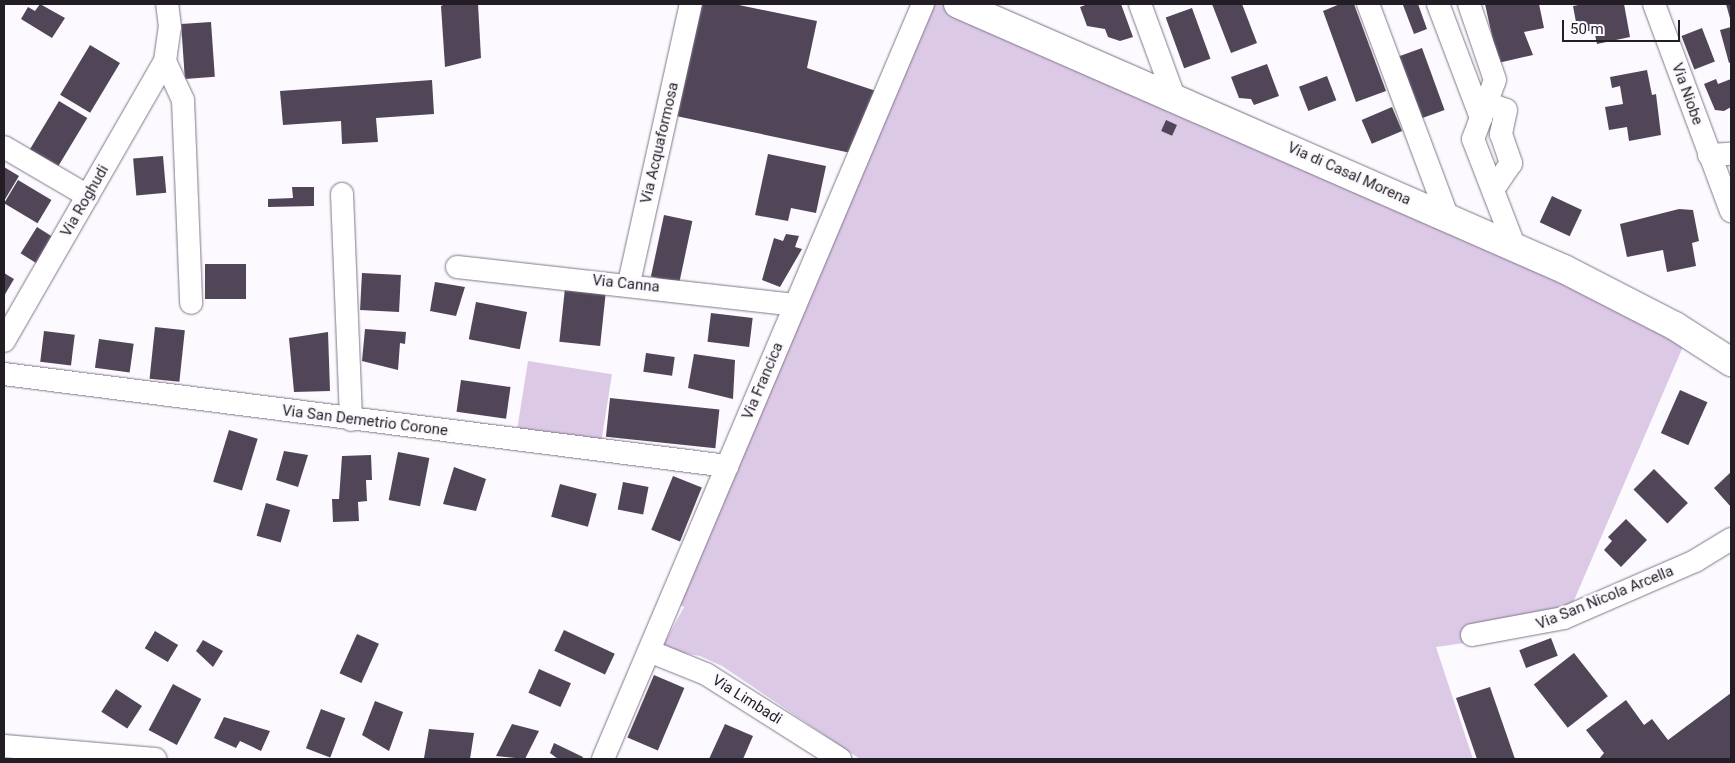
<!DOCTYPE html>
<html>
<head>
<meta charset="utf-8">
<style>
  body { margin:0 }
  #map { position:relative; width:1735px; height:763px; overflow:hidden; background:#fcfafe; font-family:Roboto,sans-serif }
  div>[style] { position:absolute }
  .green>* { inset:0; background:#dbc9e6; transform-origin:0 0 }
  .building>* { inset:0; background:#514558; transform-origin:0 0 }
  .roads { filter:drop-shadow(0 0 1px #82768a) drop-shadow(0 0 1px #82768a) }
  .minor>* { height:22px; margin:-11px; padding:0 11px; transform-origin:11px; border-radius:11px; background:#fff }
  .major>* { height:28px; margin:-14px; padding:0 14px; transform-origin:14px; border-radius:14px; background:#fff }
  span { translate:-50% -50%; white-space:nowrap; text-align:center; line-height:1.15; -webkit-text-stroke:5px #fcfafe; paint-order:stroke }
  .street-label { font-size:15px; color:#231e26 }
  .frame { position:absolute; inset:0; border:5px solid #231e26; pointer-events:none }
  .scale { position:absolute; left:1562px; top:20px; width:118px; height:22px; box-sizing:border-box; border:2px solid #231e26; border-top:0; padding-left:6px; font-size:15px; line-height:18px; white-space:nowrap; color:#231e26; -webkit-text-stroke:4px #fcfafe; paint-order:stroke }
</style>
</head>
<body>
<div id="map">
  <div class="green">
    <i style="clip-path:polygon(922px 4px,994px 4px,1260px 120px,1694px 321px,1569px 612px,1507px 637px,1436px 647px,1473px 759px,860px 759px,722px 666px,700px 656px,661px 649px,684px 607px,671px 600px)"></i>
    <i style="left:528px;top:361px;width:85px;height:72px;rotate:9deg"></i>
  </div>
  <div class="building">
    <i style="clip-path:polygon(40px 4px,65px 18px,52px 38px,21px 19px,28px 7px,35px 11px)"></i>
    <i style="clip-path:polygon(445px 4px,478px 4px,481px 58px,445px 67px,441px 6px)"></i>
    <i style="clip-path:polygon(699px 4px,734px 4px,817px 21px,807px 68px,876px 91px,851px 153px,676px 116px)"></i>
    <i style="clip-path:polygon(1088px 4px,1121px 4px,1133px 37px,1120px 41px,1108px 37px,1105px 29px,1087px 26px,1080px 7px)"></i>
    <i style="clip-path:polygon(1212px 4px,1242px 4px,1257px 43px,1231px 53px)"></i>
    <i style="clip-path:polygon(1340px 4px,1354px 4px,1386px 91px,1356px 102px,1323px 11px)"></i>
    <i style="clip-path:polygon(1407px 4px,1418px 4px,1427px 29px,1414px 34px,1403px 5px)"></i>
    <i style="clip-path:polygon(1485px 4px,1539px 4px,1544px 28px,1524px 32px,1533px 55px,1498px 63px)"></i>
    <i style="clip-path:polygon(1584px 4px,1624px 4px,1630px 37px,1597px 44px,1594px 30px,1578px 33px,1573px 6px)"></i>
    <i style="clip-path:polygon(1726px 4px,1731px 4px,1731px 22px)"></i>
    <i style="left:1192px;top:8px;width:54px;height:28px;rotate:70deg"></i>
    <i style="left:211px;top:22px;width:55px;height:30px;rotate:86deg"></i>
    <i style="clip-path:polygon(1731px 27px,1731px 62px,1729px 63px,1720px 30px)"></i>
    <i style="left:1702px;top:28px;width:36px;height:22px;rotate:69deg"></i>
    <i style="left:90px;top:45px;width:35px;height:58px;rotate:31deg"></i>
    <i style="left:1422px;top:48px;width:66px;height:28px;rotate:70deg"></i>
    <i style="clip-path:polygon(1267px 64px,1279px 96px,1254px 105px,1251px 99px,1239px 98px,1231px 77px)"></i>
    <i style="clip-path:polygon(1647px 70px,1652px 95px,1656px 94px,1661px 135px,1629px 141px,1627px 127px,1609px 130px,1605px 107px,1623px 104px,1620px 86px,1612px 88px,1610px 77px)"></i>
    <i style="left:1327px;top:76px;width:26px;height:30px;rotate:69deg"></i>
    <i style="clip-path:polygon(1716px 79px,1718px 84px,1731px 79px,1731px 107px,1724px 111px,1715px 110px,1704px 84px)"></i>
    <i style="clip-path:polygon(432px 80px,434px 114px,376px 118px,378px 142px,342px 144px,341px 121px,283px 125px,280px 91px)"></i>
    <i style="left:59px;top:101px;width:33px;height:57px;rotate:31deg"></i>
    <i style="left:1392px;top:107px;width:26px;height:33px;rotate:67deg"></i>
    <i style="left:1166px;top:120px;width:12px;height:12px;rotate:24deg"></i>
    <i style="clip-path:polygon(768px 154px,826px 166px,816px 213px,791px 208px,788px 221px,755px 215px)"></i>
    <i style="left:163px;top:156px;width:37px;height:30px;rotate:85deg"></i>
    <i style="clip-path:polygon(4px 167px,19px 176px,4px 201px)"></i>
    <i style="left:18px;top:180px;width:39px;height:27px;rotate:31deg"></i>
    <i style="clip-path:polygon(292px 187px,314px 187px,314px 206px,268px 207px,268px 199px,293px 198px)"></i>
    <i style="left:1552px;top:196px;width:33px;height:29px;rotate:25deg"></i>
    <i style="clip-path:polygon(1679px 209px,1693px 210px,1699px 241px,1692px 243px,1696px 266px,1667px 272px,1663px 250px,1627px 257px,1620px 224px)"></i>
    <i style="left:664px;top:215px;width:29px;height:63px;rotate:12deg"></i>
    <i style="left:37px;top:227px;width:22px;height:31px;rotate:32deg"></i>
    <i style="clip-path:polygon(786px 234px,799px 236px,795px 247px,802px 249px,780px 287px,762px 280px,774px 238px,783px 241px)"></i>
    <i style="left:205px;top:264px;width:41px;height:35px"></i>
    <i style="clip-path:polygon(4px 273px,14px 279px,4px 296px)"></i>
    <i style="left:362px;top:273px;width:39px;height:37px;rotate:3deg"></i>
    <i style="clip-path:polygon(435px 282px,465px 287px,456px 316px,430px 311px)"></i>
    <i style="left:565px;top:288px;width:41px;height:54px;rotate:6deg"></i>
    <i style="left:476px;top:302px;width:52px;height:38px;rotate:11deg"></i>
    <i style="left:711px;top:313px;width:42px;height:29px;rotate:7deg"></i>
    <i style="left:155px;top:327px;width:30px;height:52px;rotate:6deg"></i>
    <i style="clip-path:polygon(365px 329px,406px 332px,405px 344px,400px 343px,398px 370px,362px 361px)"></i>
    <i style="left:44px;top:331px;width:31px;height:31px;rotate:7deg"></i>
    <i style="clip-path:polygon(328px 332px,330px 391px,294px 392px,289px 338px)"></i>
    <i style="left:99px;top:339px;width:35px;height:29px;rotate:8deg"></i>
    <i style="left:646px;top:353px;width:29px;height:19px;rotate:8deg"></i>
    <i style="clip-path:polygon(694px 354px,735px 360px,733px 399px,688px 388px)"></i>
    <i style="left:461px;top:380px;width:50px;height:32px;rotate:8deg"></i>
    <i style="left:1680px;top:390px;width:30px;height:47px;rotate:24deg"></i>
    <i style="left:610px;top:398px;width:110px;height:39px;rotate:6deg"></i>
    <i style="left:229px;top:430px;width:30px;height:54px;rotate:17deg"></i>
    <i style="clip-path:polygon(284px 451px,308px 455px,298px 487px,276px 480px)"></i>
    <i style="left:398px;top:452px;width:32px;height:49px;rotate:11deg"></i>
    <i style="clip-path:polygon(371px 455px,372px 480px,366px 480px,367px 501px,358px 502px,359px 521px,333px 522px,332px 499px,339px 499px,342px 456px)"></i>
    <i style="clip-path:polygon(454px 467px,486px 479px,476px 511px,443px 504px)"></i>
    <i style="left:1654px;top:469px;width:48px;height:29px;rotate:45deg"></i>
    <i style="clip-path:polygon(1731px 472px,1731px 507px,1714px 488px)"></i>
    <i style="left:673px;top:476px;width:31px;height:58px;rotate:22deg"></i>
    <i style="left:623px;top:482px;width:26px;height:28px;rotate:11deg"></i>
    <i style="left:560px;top:484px;width:38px;height:34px;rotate:15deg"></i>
    <i style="left:266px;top:503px;width:25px;height:34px;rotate:16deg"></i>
    <i style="clip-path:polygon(1626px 519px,1647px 540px,1621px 567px,1604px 550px,1612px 541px,1608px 537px)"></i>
    <i style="left:564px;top:630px;width:56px;height:23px;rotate:25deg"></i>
    <i style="left:155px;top:631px;width:27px;height:20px;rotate:31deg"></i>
    <i style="left:357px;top:634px;width:24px;height:43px;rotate:24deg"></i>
    <i style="left:1551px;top:638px;width:19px;height:34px;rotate:69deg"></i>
    <i style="clip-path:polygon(203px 640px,223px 651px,213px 667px,196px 651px)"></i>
    <i style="left:1574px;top:653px;width:55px;height:51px;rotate:52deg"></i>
    <i style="left:539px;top:669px;width:35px;height:26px;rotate:24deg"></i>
    <i style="left:654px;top:675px;width:33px;height:68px;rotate:23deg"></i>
    <i style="left:173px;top:684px;width:32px;height:52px;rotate:28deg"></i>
    <i style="clip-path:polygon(1490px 687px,1515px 759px,1477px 759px,1456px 698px)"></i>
    <i style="left:116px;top:689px;width:31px;height:27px;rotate:33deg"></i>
    <i style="clip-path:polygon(1731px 693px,1731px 759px,1599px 759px,1604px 753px,1586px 730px,1626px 700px,1644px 725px,1652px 719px,1668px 740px)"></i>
    <i style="clip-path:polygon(375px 701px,403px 712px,389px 751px,362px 735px)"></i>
    <i style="left:321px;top:709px;width:26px;height:42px;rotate:21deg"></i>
    <i style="clip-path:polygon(224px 717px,270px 731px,261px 751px,240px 741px,236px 748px,214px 738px)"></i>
    <i style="clip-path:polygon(512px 724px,539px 731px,525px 759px,496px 756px)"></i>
    <i style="clip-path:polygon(725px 724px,753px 736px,743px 759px,709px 759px)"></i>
    <i style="clip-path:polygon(429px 729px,474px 733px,470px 759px,424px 758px)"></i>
    <i style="clip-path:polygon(554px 743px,583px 757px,582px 759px,558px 759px,550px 753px)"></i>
  </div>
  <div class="roads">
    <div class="minor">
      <i style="left:1140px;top:4px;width:99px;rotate:69.9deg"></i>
      <i style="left:1368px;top:4px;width:228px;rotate:69.5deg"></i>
      <i style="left:1438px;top:4px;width:122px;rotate:69.3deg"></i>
      <i style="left:1469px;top:4px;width:80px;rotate:71.1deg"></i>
      <i style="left:1495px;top:80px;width:63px;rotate:110.4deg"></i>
      <i style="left:1473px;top:139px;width:117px;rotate:68.9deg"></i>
      <i style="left:1654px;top:4px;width:221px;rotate:69.6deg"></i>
      <i style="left:165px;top:61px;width:43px;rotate:65.2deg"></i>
      <i style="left:183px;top:100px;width:203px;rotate:87.7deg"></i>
      <i style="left:1487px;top:103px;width:20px;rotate:20deg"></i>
      <i style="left:1506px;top:110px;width:25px;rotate:102deg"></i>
      <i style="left:1501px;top:134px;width:31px;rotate:71deg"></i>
      <i style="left:1511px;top:163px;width:32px;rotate:124deg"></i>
      <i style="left:4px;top:147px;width:97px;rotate:30.3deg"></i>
      <i style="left:1709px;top:155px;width:22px;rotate:-3deg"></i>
      <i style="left:342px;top:194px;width:226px;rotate:87.7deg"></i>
      <i style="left:457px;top:267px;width:340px;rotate:6.4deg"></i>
      <i style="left:629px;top:283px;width:286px;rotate:-77.5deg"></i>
      <i style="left:4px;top:341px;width:323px;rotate:-60.1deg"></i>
      <i style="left:165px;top:61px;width:34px;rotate:-82deg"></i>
      <i style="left:170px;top:27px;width:23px;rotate:-97deg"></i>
      <i style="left:4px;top:374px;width:729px;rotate:7.25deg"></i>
      <i style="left:1472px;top:635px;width:94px;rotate:-10.5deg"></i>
      <i style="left:1564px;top:618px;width:143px;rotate:-23.5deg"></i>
      <i style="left:1695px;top:561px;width:42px;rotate:-31.4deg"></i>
      <i style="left:649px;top:651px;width:61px;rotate:22deg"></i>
      <i style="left:706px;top:674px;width:159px;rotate:32.4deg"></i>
      <i style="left:4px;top:746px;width:152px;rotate:4.9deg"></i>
      <i style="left:603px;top:759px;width:820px;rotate:-67.03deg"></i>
    </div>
    <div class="major">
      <i style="left:958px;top:4px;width:661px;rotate:23.62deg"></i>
      <i style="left:1564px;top:269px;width:125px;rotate:27.2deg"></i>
      <i style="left:1675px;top:326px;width:67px;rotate:32.7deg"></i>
    </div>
  </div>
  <div class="street-label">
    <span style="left:1687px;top:94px;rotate:70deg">Via Niobe</span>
    <span style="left:660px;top:143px;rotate:-77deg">Via Acquaformosa</span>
    <span style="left:1349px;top:174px;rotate:24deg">Via di Casal Morena</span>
    <span style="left:85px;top:201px;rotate:-60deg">Via Roghudi</span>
    <span style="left:626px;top:284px;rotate:6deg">Via Canna</span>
    <span style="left:763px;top:381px;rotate:-67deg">Via Francica</span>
    <span style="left:365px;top:421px;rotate:7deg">Via San Demetrio Corone</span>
    <span style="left:1605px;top:598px;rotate:-22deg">Via San Nicola Arcella</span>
    <span style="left:747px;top:700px;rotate:32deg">Via Limbadi</span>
  </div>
  <div class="frame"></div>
  <div class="scale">50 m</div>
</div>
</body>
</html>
